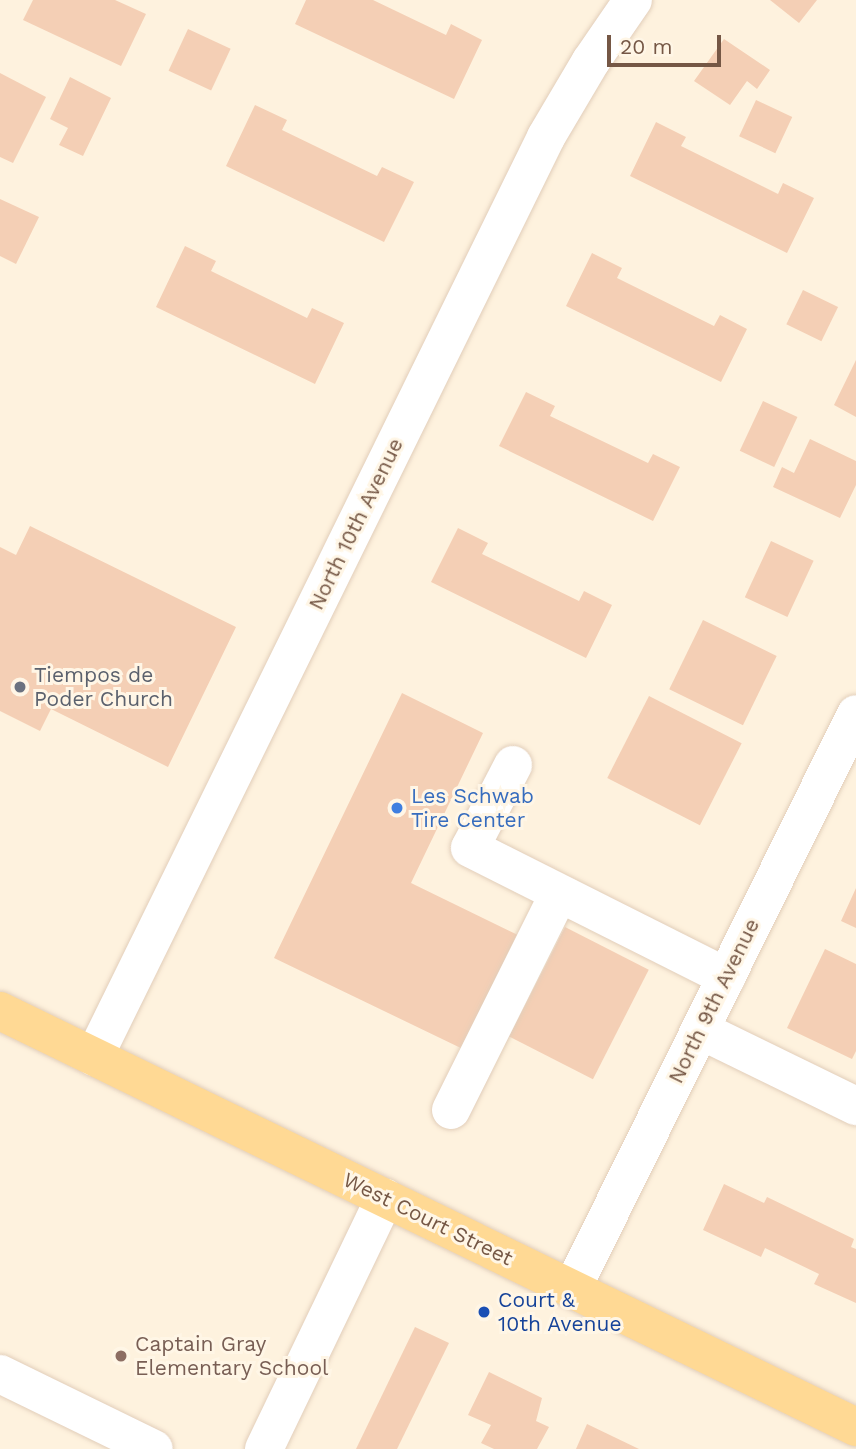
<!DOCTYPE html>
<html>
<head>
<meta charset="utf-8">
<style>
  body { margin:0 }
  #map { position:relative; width:856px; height:1449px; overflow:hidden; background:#fef2de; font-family:"Work Sans",sans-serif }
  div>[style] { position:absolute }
  .building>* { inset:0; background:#f4cfb5; transform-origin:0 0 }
  .roads { filter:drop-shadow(0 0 2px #e2ceba) drop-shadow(0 0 2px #e2ceba) }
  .minor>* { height:38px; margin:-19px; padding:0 19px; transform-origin:19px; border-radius:19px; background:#fff }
  .major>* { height:38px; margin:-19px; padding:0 19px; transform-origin:19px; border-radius:19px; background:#ffd994 }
  .dots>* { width:19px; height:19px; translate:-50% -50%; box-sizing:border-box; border:4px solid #fff6e6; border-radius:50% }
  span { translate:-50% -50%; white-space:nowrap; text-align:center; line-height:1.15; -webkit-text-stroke:6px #fff6e6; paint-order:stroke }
  .street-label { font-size:21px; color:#755745 }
  .worship-label { font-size:21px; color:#5b616d }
  .left { translate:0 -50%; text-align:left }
  .shop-label { font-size:21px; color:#366cbe }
  .transit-label { font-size:21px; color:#164399 }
  .education-label { font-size:21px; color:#785e54 }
  .scale { position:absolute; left:607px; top:35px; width:114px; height:32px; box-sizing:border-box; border:4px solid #755745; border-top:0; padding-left:9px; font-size:21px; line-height:24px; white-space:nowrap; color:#755745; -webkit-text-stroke:5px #fff6e6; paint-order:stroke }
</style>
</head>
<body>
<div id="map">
  <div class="building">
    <i style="clip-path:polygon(33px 0,115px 0,146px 14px,121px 66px,23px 20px)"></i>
    <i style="clip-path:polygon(306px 0,373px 0,446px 35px,451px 24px,482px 40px,454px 99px,295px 24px)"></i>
    <i style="clip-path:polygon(770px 0,817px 0,799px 23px)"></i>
    <i style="left:188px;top:29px;width:47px;height:46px;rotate:25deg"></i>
    <i style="clip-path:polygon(724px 39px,770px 70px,757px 89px,747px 81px,730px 105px,694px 81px)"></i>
    <i style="clip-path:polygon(0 73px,46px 97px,13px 163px,0 157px)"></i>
    <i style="clip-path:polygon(70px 77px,111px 98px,83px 156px,59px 145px,68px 128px,50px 119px)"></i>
    <i style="left:756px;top:100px;width:40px;height:40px;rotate:25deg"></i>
    <i style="clip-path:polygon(255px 105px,287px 120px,282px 130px,377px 176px,382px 167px,414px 182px,384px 242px,226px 166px)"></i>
    <i style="clip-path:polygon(656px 122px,686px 137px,681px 146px,778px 194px,783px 183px,814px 198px,787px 253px,630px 176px)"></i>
    <i style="clip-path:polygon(0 199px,39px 217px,16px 264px,0 256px)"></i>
    <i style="clip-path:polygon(185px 246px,216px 261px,211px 271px,307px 318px,312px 308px,344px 323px,315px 384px,156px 307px)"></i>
    <i style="clip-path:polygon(592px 253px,622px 268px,617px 278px,714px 326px,720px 315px,747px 329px,721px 382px,566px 306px)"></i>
    <i style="left:803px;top:290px;width:39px;height:38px;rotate:26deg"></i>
    <i style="clip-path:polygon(856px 360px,856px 417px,834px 405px)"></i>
    <i style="clip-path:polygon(526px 392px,555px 406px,550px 416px,648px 463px,653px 454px,680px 467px,653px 521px,499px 446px)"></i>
    <i style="left:763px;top:401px;width:38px;height:55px;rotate:25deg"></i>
    <i style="clip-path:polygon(810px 439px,856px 461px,856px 485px,840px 518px,773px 487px,782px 467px,794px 473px)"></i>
    <i style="clip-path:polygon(30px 526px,236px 627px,168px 767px,51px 709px,40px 731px,0 711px,0 547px,16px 555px)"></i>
    <i style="clip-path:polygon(458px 528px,488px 543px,482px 554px,579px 601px,584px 591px,612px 605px,586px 658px,431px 582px)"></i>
    <i style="left:771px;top:541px;width:47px;height:62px;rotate:25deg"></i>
    <i style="left:703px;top:620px;width:82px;height:77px;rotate:26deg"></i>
    <i style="clip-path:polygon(402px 693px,483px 733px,411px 883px,522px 937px,467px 1051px,274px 958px)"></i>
    <i style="left:649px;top:696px;width:104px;height:92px;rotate:27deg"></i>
    <i style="clip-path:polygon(856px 888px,856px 928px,841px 921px)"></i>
    <i style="left:565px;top:927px;width:94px;height:123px;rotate:27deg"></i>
    <i style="clip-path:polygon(825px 949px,856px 964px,856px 1051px,852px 1059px,787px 1028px)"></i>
    <i style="clip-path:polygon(724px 1184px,764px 1203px,767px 1197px,854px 1239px,851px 1247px,856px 1249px,856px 1303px,814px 1284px,819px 1274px,765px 1248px,761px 1257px,703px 1230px)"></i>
    <i style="clip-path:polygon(415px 1327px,449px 1343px,397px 1449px,356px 1449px)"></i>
    <i style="clip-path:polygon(489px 1372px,542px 1398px,536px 1421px,549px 1427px,537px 1449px,494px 1449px,481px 1443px,491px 1425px,468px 1415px)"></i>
    <i style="clip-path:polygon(587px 1424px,639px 1449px,576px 1449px)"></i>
  </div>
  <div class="roads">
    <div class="minor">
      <i style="left:513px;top:765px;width:93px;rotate:117.4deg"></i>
      <i style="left:470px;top:848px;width:287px;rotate:26.7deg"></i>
      <i style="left:700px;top:1030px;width:174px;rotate:26deg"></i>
      <i style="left:94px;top:1057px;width:1025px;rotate:-63.83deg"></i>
      <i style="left:546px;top:137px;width:88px;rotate:-59.4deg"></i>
      <i style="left:591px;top:61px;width:74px;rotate:-55.5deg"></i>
      <i style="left:451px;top:1110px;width:242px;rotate:-63.5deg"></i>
      <i style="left:572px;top:1289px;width:641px;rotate:-63.71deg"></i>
      <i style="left:0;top:1374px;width:171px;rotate:26deg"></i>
      <i style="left:264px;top:1449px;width:279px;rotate:-64.3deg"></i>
    </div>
    <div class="major">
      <i style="left:0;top:1011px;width:952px;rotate:25.92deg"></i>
    </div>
  </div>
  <div class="dots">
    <i style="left:20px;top:687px;background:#6b7280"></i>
    <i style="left:397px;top:808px;background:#3f7fe0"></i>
    <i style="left:484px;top:1312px;background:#1a4fb4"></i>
    <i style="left:121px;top:1356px;background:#8d6e63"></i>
  </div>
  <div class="street-label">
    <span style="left:356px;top:524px;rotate:-64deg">North 10th Avenue</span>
    <span style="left:714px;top:1001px;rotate:-64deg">North 9th Avenue</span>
    <span style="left:428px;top:1219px;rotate:26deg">West Court Street</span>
  </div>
  <div class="worship-label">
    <span class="left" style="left:34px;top:687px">Tiempos de<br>Poder Church</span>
  </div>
  <div class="shop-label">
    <span class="left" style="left:411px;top:808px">Les Schwab<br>Tire Center</span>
  </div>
  <div class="transit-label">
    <span class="left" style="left:498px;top:1312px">Court &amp;<br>10th Avenue</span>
  </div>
  <div class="education-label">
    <span class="left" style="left:135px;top:1356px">Captain Gray<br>Elementary School</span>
  </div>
  <div class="scale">20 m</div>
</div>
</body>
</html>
